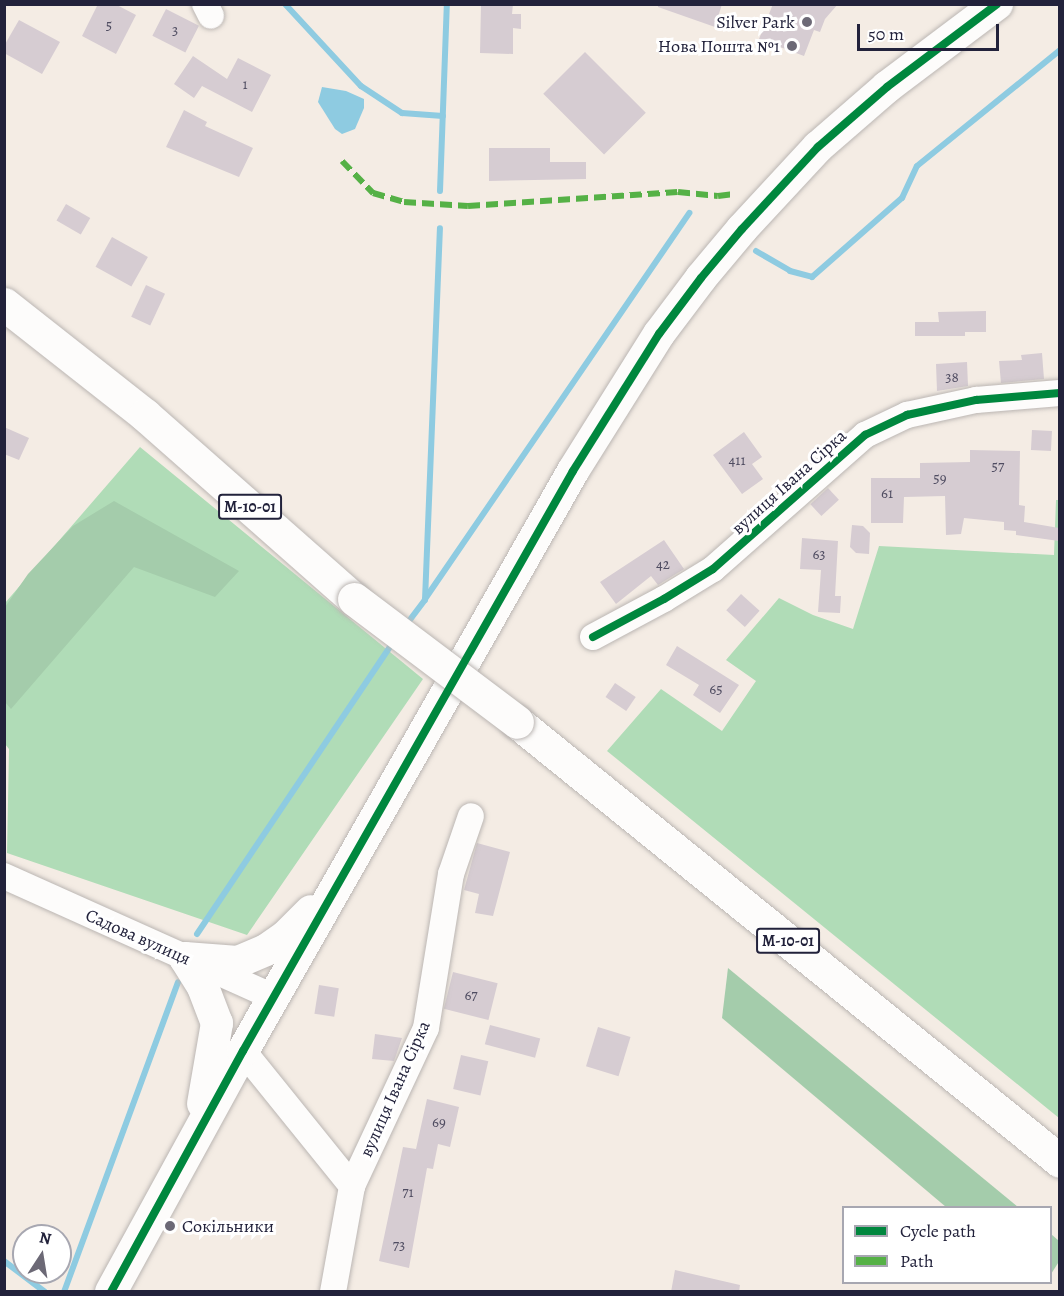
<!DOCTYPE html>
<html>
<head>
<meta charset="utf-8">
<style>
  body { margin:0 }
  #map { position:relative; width:1064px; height:1296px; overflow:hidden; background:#f4ece4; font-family:Alegreya,serif }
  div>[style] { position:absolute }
  .green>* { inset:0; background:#b0dcb7 }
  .forest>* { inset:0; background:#a4ccab }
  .water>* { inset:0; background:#8ecbe1 }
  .stream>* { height:6px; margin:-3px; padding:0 3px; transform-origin:3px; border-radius:3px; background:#8ecbe1 }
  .building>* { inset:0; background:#d6ccd2; transform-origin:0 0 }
  .roads { filter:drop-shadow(0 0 2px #bbb6b3) drop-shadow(0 0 2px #bbb6b3) }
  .minor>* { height:26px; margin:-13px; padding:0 13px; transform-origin:13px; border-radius:13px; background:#fdfcfb }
  .major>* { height:32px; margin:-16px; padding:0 16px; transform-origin:16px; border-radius:16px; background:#fdfcfb }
  .highway>* { height:33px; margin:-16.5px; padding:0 16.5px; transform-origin:16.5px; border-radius:16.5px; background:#fdfcfb }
  .bridges { filter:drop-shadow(0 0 2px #bbb6b3) drop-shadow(0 0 2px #bbb6b3) }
  .highway-bridge>* { height:33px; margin:-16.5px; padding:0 16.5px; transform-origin:16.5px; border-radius:16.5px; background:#fdfcfb }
  .quiet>* { height:6px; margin-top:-3px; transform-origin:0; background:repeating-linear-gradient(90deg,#55b146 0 12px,transparent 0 18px) }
  .cycleway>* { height:8px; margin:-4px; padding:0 4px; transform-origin:4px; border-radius:4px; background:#00873e }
  .dots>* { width:16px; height:16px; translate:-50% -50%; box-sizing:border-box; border:3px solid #fff; border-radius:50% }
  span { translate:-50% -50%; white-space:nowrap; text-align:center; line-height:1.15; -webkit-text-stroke:6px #fff; paint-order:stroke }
  .number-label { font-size:15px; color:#4f4c61 }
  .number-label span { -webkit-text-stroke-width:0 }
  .shield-label span { padding:2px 4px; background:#fff; border:2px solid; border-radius:4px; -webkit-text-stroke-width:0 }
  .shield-label { font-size:16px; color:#22223b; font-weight:700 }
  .poi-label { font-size:18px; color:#22223b }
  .right { translate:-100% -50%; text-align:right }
  .left { translate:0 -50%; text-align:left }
  .street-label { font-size:18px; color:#22223b }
  .frame { position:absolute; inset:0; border:6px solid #22223b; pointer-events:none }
  .legend { position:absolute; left:842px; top:1206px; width:210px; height:78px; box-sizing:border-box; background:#fff; border:2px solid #a7a7b1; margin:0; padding:8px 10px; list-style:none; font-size:18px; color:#22223b }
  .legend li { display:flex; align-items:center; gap:12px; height:30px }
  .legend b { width:30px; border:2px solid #a7a7b1 }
  .north { position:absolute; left:12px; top:1224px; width:60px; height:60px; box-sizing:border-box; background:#fff; border:2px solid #a7a7b1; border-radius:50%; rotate:12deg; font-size:16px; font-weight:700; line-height:24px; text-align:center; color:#22223b }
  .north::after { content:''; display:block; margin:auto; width:21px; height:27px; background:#6c6976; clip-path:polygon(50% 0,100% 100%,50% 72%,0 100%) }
  .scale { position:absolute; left:857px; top:24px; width:142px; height:27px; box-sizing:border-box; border:3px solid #22223b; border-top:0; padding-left:8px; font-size:18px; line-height:21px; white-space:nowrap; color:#22223b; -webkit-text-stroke:4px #fff; paint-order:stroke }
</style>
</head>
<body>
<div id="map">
  <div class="green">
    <i style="clip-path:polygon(140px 447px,423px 679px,247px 935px,7px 853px,9px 749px,5px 744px,5px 603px)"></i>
    <i style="clip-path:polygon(1056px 500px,1059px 500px,1059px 1118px,607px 751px,661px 689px,722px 731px,756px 681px,726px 660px,779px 598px,813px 615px,853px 629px,879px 546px,1054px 555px)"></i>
  </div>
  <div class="forest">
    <i style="clip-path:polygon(114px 501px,239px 571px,215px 597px,134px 567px,11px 709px,5px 702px,5px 607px,28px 574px,73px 526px)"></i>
    <i style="clip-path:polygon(728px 968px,1018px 1207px,946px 1207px,722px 1018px)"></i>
    <i style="clip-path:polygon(1051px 1234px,1059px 1241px,1060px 1260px,1051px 1274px)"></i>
  </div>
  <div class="water">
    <i style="clip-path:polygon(322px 87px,346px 91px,364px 99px,364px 108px,355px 129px,342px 134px,335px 129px,318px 102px)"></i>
  </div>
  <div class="stream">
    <i style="left:285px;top:4px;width:112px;rotate:47.2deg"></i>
    <i style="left:361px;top:86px;width:49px;rotate:33.4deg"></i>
    <i style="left:402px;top:113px;width:41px;rotate:4.2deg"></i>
    <i style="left:440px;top:191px;width:187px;rotate:-87.9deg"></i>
    <i style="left:756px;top:251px;width:39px;rotate:30deg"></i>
    <i style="left:790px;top:271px;width:23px;rotate:15deg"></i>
    <i style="left:812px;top:277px;width:120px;rotate:-41.3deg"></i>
    <i style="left:902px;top:198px;width:35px;rotate:-65deg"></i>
    <i style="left:917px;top:166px;width:184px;rotate:-39deg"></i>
    <i style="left:425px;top:599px;width:468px;rotate:-55.6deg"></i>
    <i style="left:406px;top:625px;width:31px;rotate:-53deg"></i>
    <i style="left:425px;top:600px;width:372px;rotate:-87.7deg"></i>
    <i style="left:197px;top:934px;width:353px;rotate:-56.1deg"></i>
    <i style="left:4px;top:1261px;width:51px;rotate:37.1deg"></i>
    <i style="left:64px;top:1292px;width:330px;rotate:-69.8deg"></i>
  </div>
  <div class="building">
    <i style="clip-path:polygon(98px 4px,115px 4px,136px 15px,116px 54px,82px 36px)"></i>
    <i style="clip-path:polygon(481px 4px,513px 4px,512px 14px,521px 14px,521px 29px,513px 28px,513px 54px,480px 53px)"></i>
    <i style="clip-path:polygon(658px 4px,722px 4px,715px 27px,658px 7px)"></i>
    <i style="clip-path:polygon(773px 4px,838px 4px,825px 19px,820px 32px,814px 30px,804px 56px,759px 39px)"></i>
    <i style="left:166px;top:9px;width:37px;height:30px;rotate:27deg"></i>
    <i style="clip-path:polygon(19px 20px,60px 42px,42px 74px,4px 53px,4px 46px)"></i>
    <i style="left:585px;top:52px;width:86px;height:59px;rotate:45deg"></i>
    <i style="clip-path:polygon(193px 56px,227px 79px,238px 58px,271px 75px,252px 112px,202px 86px,194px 98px,174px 84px)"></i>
    <i style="clip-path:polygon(184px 110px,207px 122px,205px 126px,253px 148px,239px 177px,166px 147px)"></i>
    <i style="clip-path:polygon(489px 148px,550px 148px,550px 162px,586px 162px,586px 179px,489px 181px)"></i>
    <i style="left:66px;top:204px;width:28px;height:19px;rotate:30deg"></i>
    <i style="left:112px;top:237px;width:41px;height:34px;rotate:29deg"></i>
    <i style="left:146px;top:285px;width:21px;height:35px;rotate:25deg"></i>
    <i style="clip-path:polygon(986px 311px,986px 332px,965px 332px,965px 336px,915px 336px,915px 322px,939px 322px,938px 312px)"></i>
    <i style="clip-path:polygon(1042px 353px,1044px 379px,1001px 383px,999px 361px,1022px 360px,1021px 355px)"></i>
    <i style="clip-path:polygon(967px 362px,968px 386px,937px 391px,936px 364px)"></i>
    <i style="clip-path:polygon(4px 427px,29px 438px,19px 460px,4px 454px)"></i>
    <i style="left:1032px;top:430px;width:20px;height:20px;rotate:3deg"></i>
    <i style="clip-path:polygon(744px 432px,762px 457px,752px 464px,763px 479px,742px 494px,713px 455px)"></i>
    <i style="clip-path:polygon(970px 450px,1020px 451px,1019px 505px,1025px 506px,1024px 522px,1059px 528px,1059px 541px,1016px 535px,1016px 531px,1004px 530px,1004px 522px,964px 518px,961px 534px,946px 535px,945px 496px,904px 497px,903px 523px,871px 523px,871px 478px,920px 478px,920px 463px,970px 462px)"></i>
    <i style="left:828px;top:488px;width:16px;height:24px;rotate:47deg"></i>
    <i style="clip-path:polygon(852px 525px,863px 526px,870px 533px,869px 554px,856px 553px,850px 547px)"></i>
    <i style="clip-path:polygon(802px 538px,838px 541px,835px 596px,841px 596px,840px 613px,818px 612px,821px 570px,800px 569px)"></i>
    <i style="clip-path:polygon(664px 540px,684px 569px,658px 585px,651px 576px,616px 604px,600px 582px)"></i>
    <i style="left:741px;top:594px;width:25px;height:22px;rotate:42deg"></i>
    <i style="clip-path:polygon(677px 646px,739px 685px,720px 713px,693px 695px,699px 685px,666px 665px)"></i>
    <i style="left:615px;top:683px;width:25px;height:17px;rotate:34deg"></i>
    <i style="clip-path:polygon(477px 843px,510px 852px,493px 916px,475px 913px,479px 894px,464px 890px)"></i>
    <i style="left:453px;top:972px;width:46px;height:38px;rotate:14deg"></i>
    <i style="left:319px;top:985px;width:20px;height:29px;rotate:9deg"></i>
    <i style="left:490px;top:1025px;width:52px;height:20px;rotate:15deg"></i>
    <i style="left:598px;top:1027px;width:34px;height:41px;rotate:17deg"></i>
    <i style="clip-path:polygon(375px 1034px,402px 1038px,394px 1061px,372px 1059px)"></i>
    <i style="left:461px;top:1055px;width:28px;height:35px;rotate:13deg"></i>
    <i style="clip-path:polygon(427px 1099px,459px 1107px,450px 1147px,438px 1144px,433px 1169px,427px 1168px,409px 1268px,379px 1261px,403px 1147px,416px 1149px)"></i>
    <i style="clip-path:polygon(675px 1270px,740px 1285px,739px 1292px,671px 1292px)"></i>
  </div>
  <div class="roads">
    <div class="minor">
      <i style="left:205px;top:4px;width:13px;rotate:63deg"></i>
      <i style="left:593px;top:637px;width:81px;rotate:-28.2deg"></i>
      <i style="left:664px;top:599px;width:57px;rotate:-31.5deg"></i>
      <i style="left:713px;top:569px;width:203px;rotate:-41.4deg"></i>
      <i style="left:865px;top:435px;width:47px;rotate:-25.5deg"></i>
      <i style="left:907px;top:415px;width:71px;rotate:-12.3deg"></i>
      <i style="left:976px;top:400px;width:84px;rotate:-4.8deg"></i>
      <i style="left:4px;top:876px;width:295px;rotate:24.2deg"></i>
      <i style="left:243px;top:1051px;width:174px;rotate:51.1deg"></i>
      <i style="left:333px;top:1292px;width:108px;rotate:-79.8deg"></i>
      <i style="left:352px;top:1186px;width:174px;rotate:-64.9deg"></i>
      <i style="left:426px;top:1028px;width:156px;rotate:-80.8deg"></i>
      <i style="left:451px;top:874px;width:61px;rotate:-71deg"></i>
    </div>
    <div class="major">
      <i style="left:185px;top:958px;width:53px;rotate:4.3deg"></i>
      <i style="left:238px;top:962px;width:30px;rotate:-23deg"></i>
      <i style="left:266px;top:950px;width:24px;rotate:-35deg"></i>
      <i style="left:286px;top:936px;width:35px;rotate:-45deg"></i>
      <i style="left:185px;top:958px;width:34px;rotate:58deg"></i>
      <i style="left:203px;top:987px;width:39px;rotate:69deg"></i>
      <i style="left:217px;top:1023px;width:82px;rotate:99.8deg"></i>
      <i style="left:111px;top:1292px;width:275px;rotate:-61.3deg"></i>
      <i style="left:243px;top:1051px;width:667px;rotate:-60.36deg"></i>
      <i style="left:573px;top:471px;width:162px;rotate:-57.9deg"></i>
      <i style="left:659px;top:334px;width:70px;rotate:-53.1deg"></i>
      <i style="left:701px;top:278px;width:64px;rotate:-50.1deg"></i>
      <i style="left:742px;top:229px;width:112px;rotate:-47.2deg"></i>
      <i style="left:818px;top:147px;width:91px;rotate:-41deg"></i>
      <i style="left:887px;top:87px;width:138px;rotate:-37deg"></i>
    </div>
    <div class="highway">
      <i style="left:4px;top:304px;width:179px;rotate:38.2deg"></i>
      <i style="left:145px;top:415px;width:278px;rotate:41.4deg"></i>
      <i style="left:517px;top:722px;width:698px;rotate:38.95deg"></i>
    </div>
  </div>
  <div class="bridges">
    <div class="highway-bridge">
      <i style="left:354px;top:599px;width:204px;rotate:37deg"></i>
    </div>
  </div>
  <div class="quiet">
    <i style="left:342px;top:161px;width:45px;rotate:45.9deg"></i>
    <i style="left:373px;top:193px;width:32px;rotate:16deg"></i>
    <i style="left:404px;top:202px;width:64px;rotate:3.6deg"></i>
    <i style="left:468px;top:206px;width:210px;rotate:-3.8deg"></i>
    <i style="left:678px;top:192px;width:40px;rotate:5.7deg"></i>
    <i style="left:718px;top:196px;width:16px;rotate:-7deg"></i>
  </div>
  <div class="cycleway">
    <i style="left:593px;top:637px;width:81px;rotate:-28.2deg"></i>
    <i style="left:664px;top:599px;width:57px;rotate:-31.5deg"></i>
    <i style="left:713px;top:569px;width:203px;rotate:-41.4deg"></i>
    <i style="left:865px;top:435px;width:47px;rotate:-25.5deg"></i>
    <i style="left:907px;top:415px;width:71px;rotate:-12.3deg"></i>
    <i style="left:976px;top:400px;width:84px;rotate:-4.8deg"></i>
    <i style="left:111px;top:1292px;width:275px;rotate:-61.3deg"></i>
    <i style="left:243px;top:1051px;width:667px;rotate:-60.36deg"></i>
    <i style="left:573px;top:471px;width:162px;rotate:-57.9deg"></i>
    <i style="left:659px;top:334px;width:70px;rotate:-53.1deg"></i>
    <i style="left:701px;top:278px;width:64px;rotate:-50.1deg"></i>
    <i style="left:742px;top:229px;width:112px;rotate:-47.2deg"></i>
    <i style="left:818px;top:147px;width:91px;rotate:-41deg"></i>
    <i style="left:887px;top:87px;width:138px;rotate:-37deg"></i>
  </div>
  <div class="dots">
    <i style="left:807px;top:22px;background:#6c6976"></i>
    <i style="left:792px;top:46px;background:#6c6976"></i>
    <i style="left:170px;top:1226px;background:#6c6976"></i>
  </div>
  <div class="number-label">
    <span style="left:109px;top:26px">5</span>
    <span style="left:175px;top:31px">3</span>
    <span style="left:245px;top:85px">1</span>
    <span style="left:952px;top:378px">38</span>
    <span style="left:737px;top:461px">411</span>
    <span style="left:998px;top:467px">57</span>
    <span style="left:940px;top:479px">59</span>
    <span style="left:887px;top:494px">61</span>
    <span style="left:819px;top:555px">63</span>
    <span style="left:663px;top:565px">42</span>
    <span style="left:716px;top:690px">65</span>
    <span style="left:471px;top:996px">67</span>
    <span style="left:439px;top:1123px">69</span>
    <span style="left:408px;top:1193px">71</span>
    <span style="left:399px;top:1246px">73</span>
  </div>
  <div class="shield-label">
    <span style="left:250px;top:507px">М-10-01</span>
    <span style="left:788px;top:941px">М-10-01</span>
  </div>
  <div class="poi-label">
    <span class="right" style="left:795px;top:22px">Silver Park</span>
    <span class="right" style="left:780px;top:46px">Нова Пошта №1</span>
    <span class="left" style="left:182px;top:1226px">Сокільники</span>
  </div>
  <div class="street-label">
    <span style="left:789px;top:482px;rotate:-42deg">вулиця Івана Сірка</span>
    <span style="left:138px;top:937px;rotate:24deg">Садова вулиця</span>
    <span style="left:395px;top:1089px;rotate:-66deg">вулиця Івана Сірка</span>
  </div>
  <div class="frame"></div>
  <ul class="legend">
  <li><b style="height:8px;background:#00873e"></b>Cycle path</li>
  <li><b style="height:8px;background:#55b146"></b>Path</li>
  </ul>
  <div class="north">N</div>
  <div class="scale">50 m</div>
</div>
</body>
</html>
